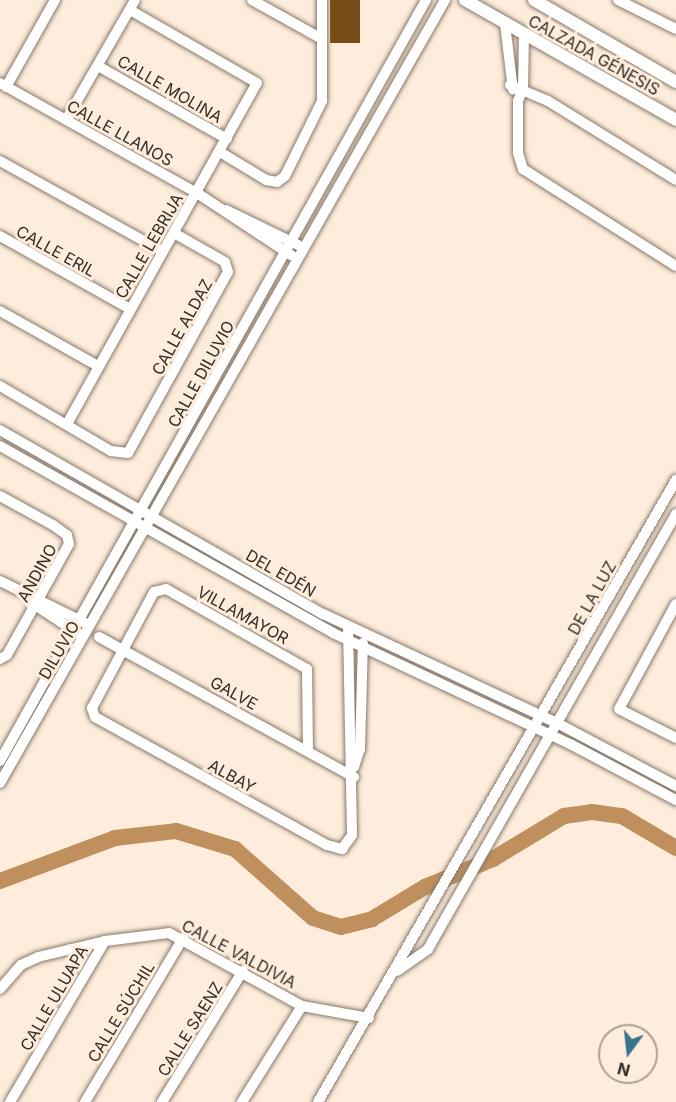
<!DOCTYPE html>
<html>
<head>
<meta charset="utf-8">
<style>
  body { margin:0 }
  #map { position:relative; width:676px; height:1102px; overflow:hidden; background:#feeddc; font-family:Inter,sans-serif }
  div>[style] { position:absolute }
  .river>* { height:16px; margin:-8px; padding:0 8px; transform-origin:8px; border-radius:8px; background:#bf905d }
  .building>* { inset:0; background:#774c17; transform-origin:0 0 }
  .roads { filter:drop-shadow(0 0 2px #88796a) drop-shadow(0 0 2px #88796a) }
  .minor>* { height:10px; margin:-5px; padding:0 5px; transform-origin:5px; border-radius:5px; background:#fff }
  .tertiary>* { height:12px; margin:-6px; padding:0 6px; transform-origin:6px; border-radius:6px; background:#fff }
  span { translate:-50% -50%; white-space:nowrap; text-align:center; line-height:1.15; -webkit-text-stroke:6px #feeddc; paint-order:stroke }
  .street-label { font-size:16px; color:#332d26 }
  .north { position:absolute; left:598px; top:1024px; width:60px; height:60px; box-sizing:border-box; background:#feeddc; border:2px solid #ada093; border-radius:50%; rotate:195deg; font-size:16px; font-weight:700; line-height:24px; text-align:center; color:#332d26 }
  .north::after { content:''; display:block; margin:auto; width:21px; height:27px; background:#38758c; clip-path:polygon(50% 0,100% 100%,50% 72%,0 100%) }
</style>
</head>
<body>
<div id="map">
  <div class="river">
    <i style="left:0;top:881px;width:123px;rotate:-20.5deg"></i>
    <i style="left:115px;top:838px;width:61px;rotate:-6.5deg"></i>
    <i style="left:176px;top:831px;width:62px;rotate:17deg"></i>
    <i style="left:235px;top:849px;width:104px;rotate:41.5deg"></i>
    <i style="left:313px;top:918px;width:29px;rotate:18deg"></i>
    <i style="left:341px;top:927px;width:32px;rotate:-14deg"></i>
    <i style="left:372px;top:919px;width:62px;rotate:-31.1deg"></i>
    <i style="left:425px;top:887px;width:74px;rotate:-22.4deg"></i>
    <i style="left:493px;top:859px;width:83px;rotate:-31.2deg"></i>
    <i style="left:564px;top:816px;width:28px;rotate:-8deg"></i>
    <i style="left:592px;top:812px;width:30px;rotate:8deg"></i>
    <i style="left:622px;top:816px;width:63px;rotate:30.7deg"></i>
  </div>
  <div class="building">
    <i style="left:330px;top:0;width:30px;height:43px"></i>
  </div>
  <div class="roads">
    <div class="minor">
      <i style="left:252px;top:0;width:80px;rotate:29.1deg"></i>
      <i style="left:618px;top:0;width:65px;rotate:26.6deg"></i>
      <i style="left:505px;top:24px;width:66px;rotate:83.1deg"></i>
      <i style="left:524px;top:34px;width:55px;rotate:91deg"></i>
      <i style="left:523px;top:89px;width:13px;rotate:113deg"></i>
      <i style="left:518px;top:101px;width:52px;rotate:90deg"></i>
      <i style="left:518px;top:153px;width:17px;rotate:73deg"></i>
      <i style="left:523px;top:169px;width:181px;rotate:32.4deg"></i>
      <i style="left:98px;top:66px;width:148px;rotate:29.5deg"></i>
      <i style="left:0;top:83px;width:226px;rotate:29.2deg"></i>
      <i style="left:197px;top:193px;width:113px;rotate:33.4deg"></i>
      <i style="left:510px;top:85px;width:41px;rotate:22.8deg"></i>
      <i style="left:548px;top:101px;width:150px;rotate:31.7deg"></i>
      <i style="left:6px;top:87px;width:100px;rotate:-60.6deg"></i>
      <i style="left:66px;top:120px;width:138px;rotate:-60.1deg"></i>
      <i style="left:220px;top:152px;width:54px;rotate:31.3deg"></i>
      <i style="left:266px;top:180px;width:11px;rotate:10deg"></i>
      <i style="left:277px;top:182px;width:10px;rotate:-37deg"></i>
      <i style="left:285px;top:176px;width:84px;rotate:-63.7deg"></i>
      <i style="left:322px;top:101px;width:101px;rotate:-90deg"></i>
      <i style="left:0;top:161px;width:185px;rotate:29.1deg"></i>
      <i style="left:226px;top:210px;width:80px;rotate:25.9deg"></i>
      <i style="left:0;top:236px;width:149px;rotate:29.3deg"></i>
      <i style="left:0;top:311px;width:112px;rotate:29.3deg"></i>
      <i style="left:0;top:386px;width:129px;rotate:30.4deg"></i>
      <i style="left:111px;top:451px;width:17px;rotate:7deg"></i>
      <i style="left:128px;top:453px;width:207px;rotate:-61.1deg"></i>
      <i style="left:228px;top:272px;width:10px;rotate:-107deg"></i>
      <i style="left:225px;top:262px;width:59px;rotate:-150.4deg"></i>
      <i style="left:67px;top:424px;width:390px;rotate:-60.9deg"></i>
      <i style="left:257px;top:83px;width:146px;rotate:-150.1deg"></i>
      <i style="left:0;top:430px;width:372px;rotate:29.7deg"></i>
      <i style="left:323px;top:614px;width:258px;rotate:25deg"></i>
      <i style="left:557px;top:723px;width:135px;rotate:27.9deg"></i>
      <i style="left:0;top:446px;width:382px;rotate:29.3deg"></i>
      <i style="left:333px;top:633px;width:264px;rotate:25.1deg"></i>
      <i style="left:572px;top:745px;width:118px;rotate:27.9deg"></i>
      <i style="left:0;top:496px;width:60px;rotate:28.7deg"></i>
      <i style="left:53px;top:525px;width:17px;rotate:36deg"></i>
      <i style="left:67px;top:535px;width:9px;rotate:77deg"></i>
      <i style="left:69px;top:544px;width:127px;rotate:119.2deg"></i>
      <i style="left:7px;top:655px;width:8px;rotate:150deg"></i>
      <i style="left:0;top:581px;width:95px;rotate:26.3deg"></i>
      <i style="left:32px;top:603px;width:56px;rotate:33.4deg"></i>
      <i style="left:676px;top:604px;width:119px;rotate:118.5deg"></i>
      <i style="left:619px;top:709px;width:64px;rotate:27deg"></i>
      <i style="left:99px;top:637px;width:291px;rotate:28.8deg"></i>
      <i style="left:308px;top:751px;width:82px;rotate:-90.7deg"></i>
      <i style="left:307px;top:669px;width:162px;rotate:-150.4deg"></i>
      <i style="left:166px;top:589px;width:12px;rotate:166deg"></i>
      <i style="left:154px;top:592px;width:132px;rotate:118.1deg"></i>
      <i style="left:92px;top:708px;width:9px;rotate:72deg"></i>
      <i style="left:95px;top:717px;width:265px;rotate:28.9deg"></i>
      <i style="left:327px;top:845px;width:16px;rotate:15deg"></i>
      <i style="left:342px;top:849px;width:17px;rotate:-54deg"></i>
      <i style="left:352px;top:835px;width:208px;rotate:-91.1deg"></i>
      <i style="left:0;top:761px;width:872px;rotate:-60.76deg"></i>
      <i style="left:354px;top:767px;width:19px;rotate:-72deg"></i>
      <i style="left:360px;top:749px;width:106px;rotate:-88.4deg"></i>
      <i style="left:0;top:783px;width:901px;rotate:-60.39deg"></i>
      <i style="left:397px;top:971px;width:38px;rotate:-35deg"></i>
      <i style="left:428px;top:949px;width:501px;rotate:-60.31deg"></i>
      <i style="left:0;top:989px;width:32px;rotate:-49deg"></i>
      <i style="left:21px;top:965px;width:19px;rotate:-25deg"></i>
      <i style="left:38px;top:957px;width:69px;rotate:-13.4deg"></i>
      <i style="left:105px;top:941px;width:64px;rotate:-7.1deg"></i>
      <i style="left:169px;top:933px;width:152px;rotate:28.8deg"></i>
      <i style="left:302px;top:1006px;width:68px;rotate:10.2deg"></i>
      <i style="left:10px;top:1102px;width:187px;rotate:-59.5deg"></i>
      <i style="left:85px;top:1102px;width:191px;rotate:-59.1deg"></i>
      <i style="left:162px;top:1102px;width:154px;rotate:-58.3deg"></i>
      <i style="left:242px;top:1102px;width:113px;rotate:-58deg"></i>
      <i style="left:318px;top:1102px;width:718px;rotate:-60.08deg"></i>
    </div>
    <div class="tertiary">
      <i style="left:465px;top:0;width:243px;rotate:29.6deg"></i>
      <i style="left:534px;top:0;width:164px;rotate:30deg"></i>
    </div>
  </div>
  <div class="street-label">
    <span style="left:594px;top:55px;rotate:29deg">CALZADA GÉNESIS</span>
    <span style="left:170px;top:89px;rotate:30deg">CALLE MOLINA</span>
    <span style="left:120px;top:133px;rotate:29deg">CALLE LLANOS</span>
    <span style="left:149px;top:246px;rotate:-60deg">CALLE LEBRIJA</span>
    <span style="left:56px;top:251px;rotate:29deg">CALLE ERIL</span>
    <span style="left:182px;top:327px;rotate:-61deg">CALLE ALDAZ</span>
    <span style="left:201px;top:374px;rotate:-61deg">CALLE DILUVIO</span>
    <span style="left:37px;top:573px;rotate:-61deg">ANDINO</span>
    <span style="left:281px;top:573px;rotate:30deg">DEL EDÉN</span>
    <span style="left:592px;top:598px;rotate:-61deg">DE LA LUZ</span>
    <span style="left:243px;top:615px;rotate:29deg">VILLAMAYOR</span>
    <span style="left:59px;top:650px;rotate:-60deg">DILUVIO</span>
    <span style="left:234px;top:693px;rotate:29deg">GALVE</span>
    <span style="left:232px;top:776px;rotate:29deg">ALBAY</span>
    <span style="left:239px;top:954px;rotate:28deg">CALLE VALDIVIA</span>
    <span style="left:54px;top:998px;rotate:-60deg">CALLE ULUAPA</span>
    <span style="left:121px;top:1012px;rotate:-59deg">CALLE SÚCHIL</span>
    <span style="left:190px;top:1029px;rotate:-58deg">CALLE SAENZ</span>
  </div>
  <div class="north">N</div>
</div>
</body>
</html>
